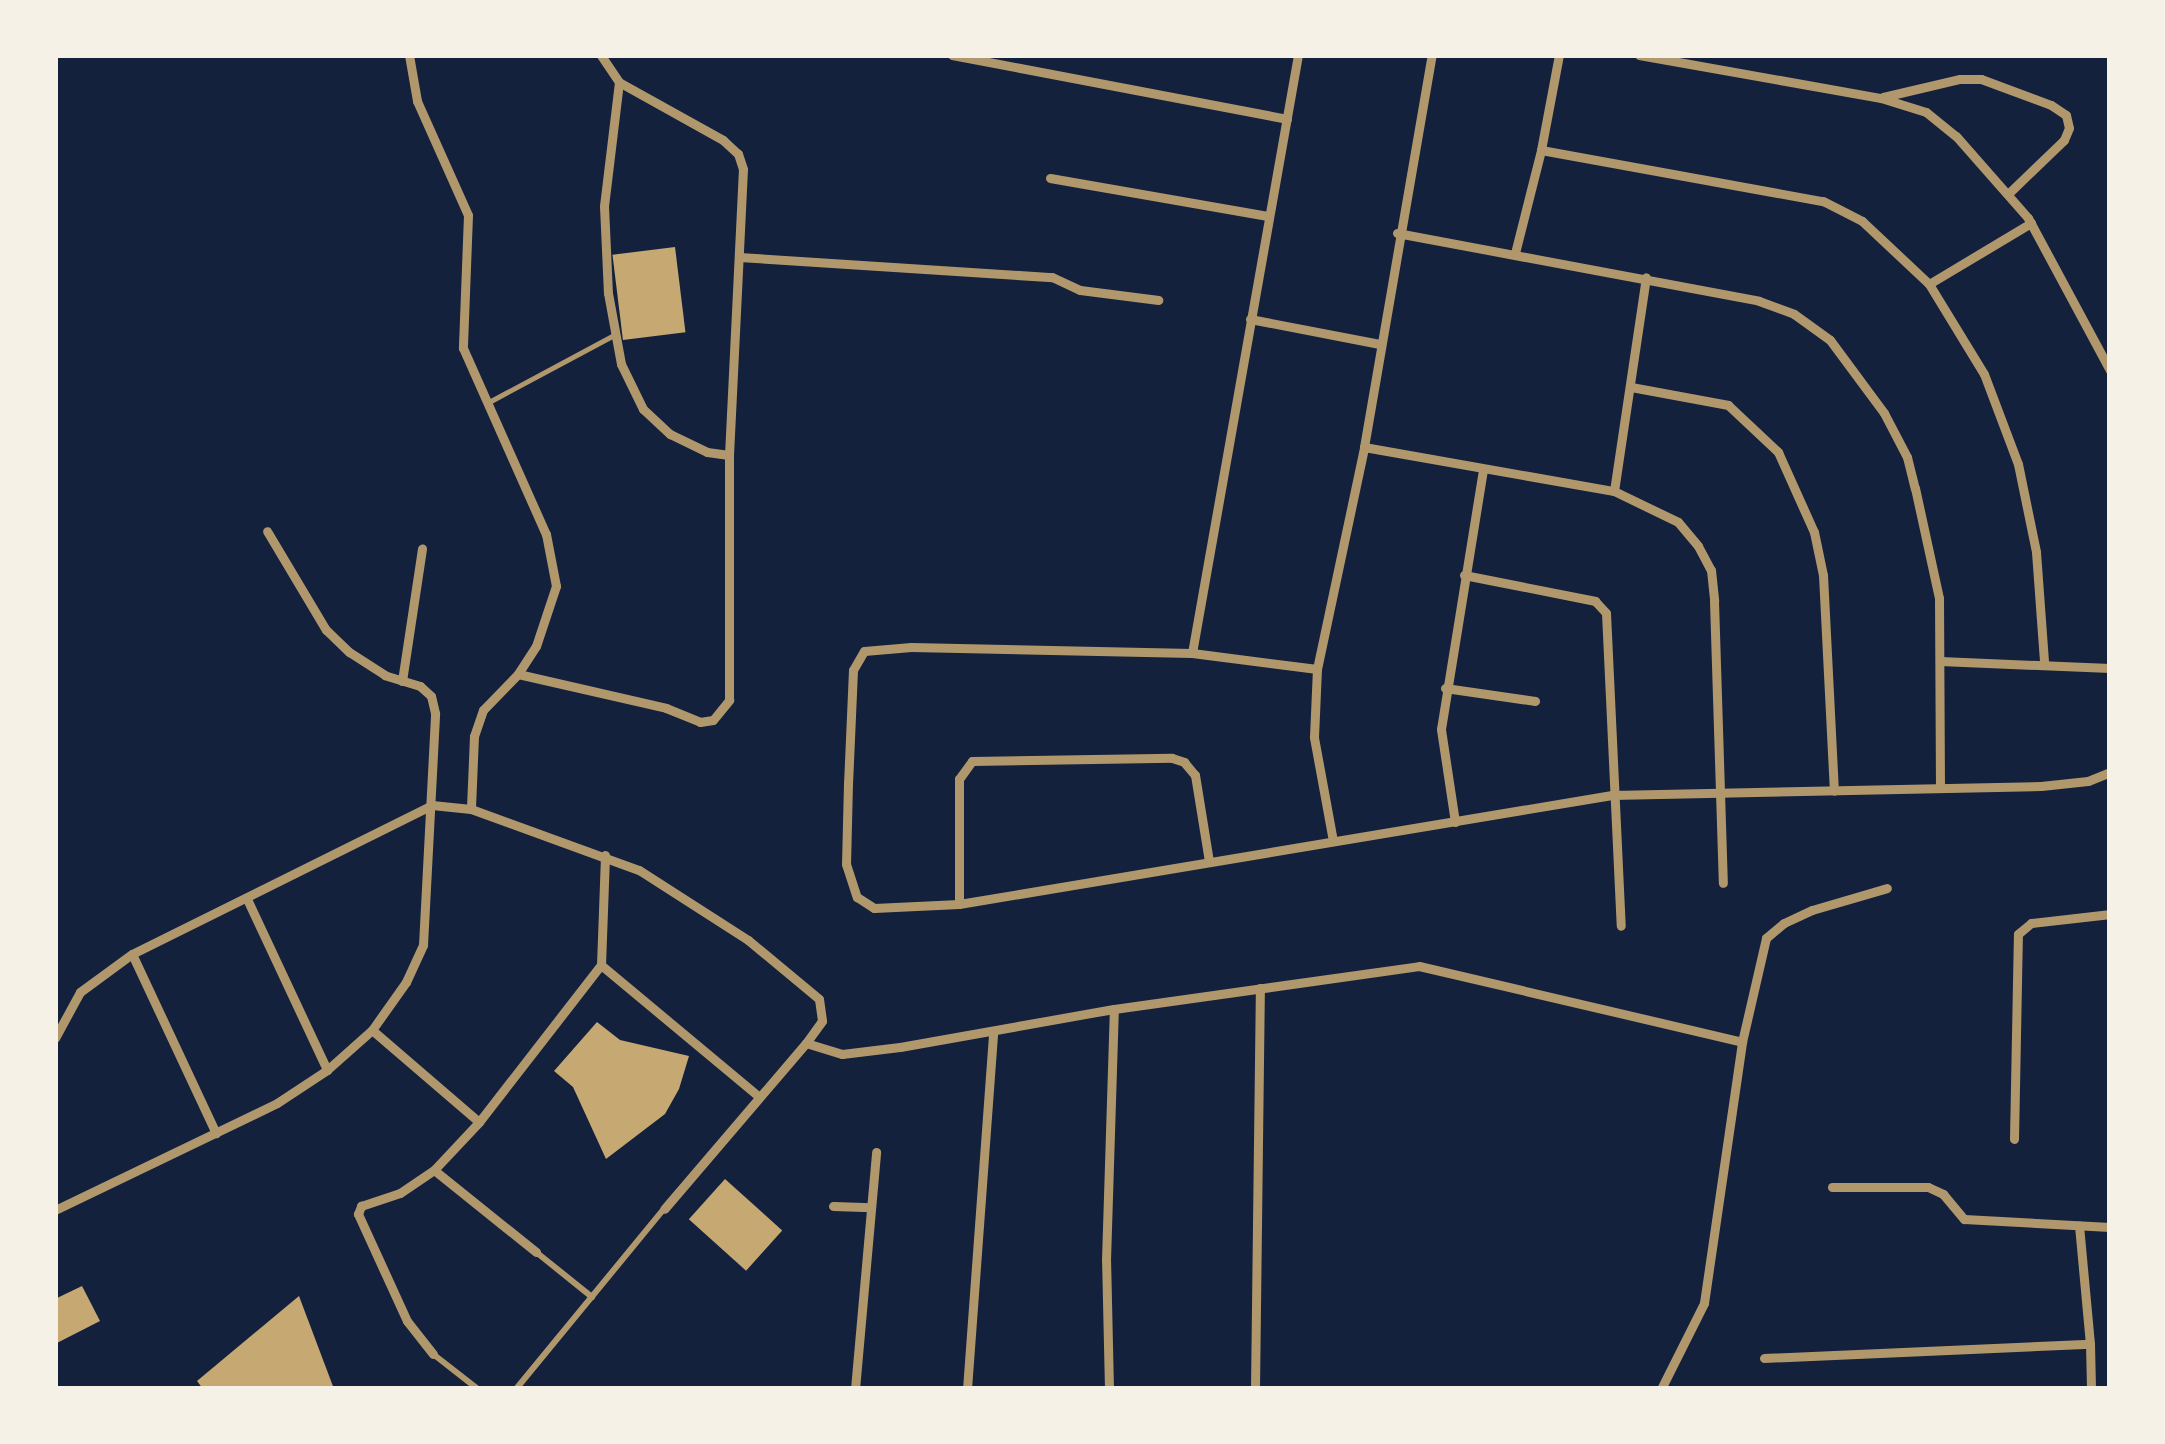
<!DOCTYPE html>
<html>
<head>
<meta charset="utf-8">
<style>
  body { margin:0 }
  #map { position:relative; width:2165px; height:1444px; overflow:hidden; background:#14213d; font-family:"Golos Text",sans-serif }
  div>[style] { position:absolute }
  .building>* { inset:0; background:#c6a872; transform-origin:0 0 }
  .service>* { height:5px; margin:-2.5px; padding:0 2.5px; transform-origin:2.5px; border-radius:2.5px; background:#b1986c }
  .pedestrian>* { height:6px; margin:-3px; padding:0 3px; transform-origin:3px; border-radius:3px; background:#b1986c }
  .minor>* { height:9px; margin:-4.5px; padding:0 4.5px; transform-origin:4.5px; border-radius:4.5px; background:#b1986c }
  span { translate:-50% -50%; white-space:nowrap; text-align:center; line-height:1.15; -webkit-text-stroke:8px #f6f1e7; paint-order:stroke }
  .frame { position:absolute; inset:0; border:58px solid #f6f1e7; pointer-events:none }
</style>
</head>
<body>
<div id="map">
  <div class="building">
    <i style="left:675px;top:247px;width:86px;height:63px;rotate:83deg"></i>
    <i style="clip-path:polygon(597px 1022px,620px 1040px,689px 1056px,679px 1089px,665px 1114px,606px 1159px,573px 1087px,554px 1071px)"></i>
    <i style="left:725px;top:1179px;width:77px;height:54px;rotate:42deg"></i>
    <i style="clip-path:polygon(82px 1286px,100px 1321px,55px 1344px,55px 1299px)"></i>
    <i style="clip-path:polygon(299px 1296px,334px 1389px,203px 1389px,197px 1381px)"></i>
  </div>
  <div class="service">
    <i style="left:487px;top:403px;width:144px;rotate:-28.2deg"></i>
  </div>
  <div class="pedestrian">
    <i style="left:536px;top:1252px;width:72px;rotate:38.8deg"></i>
    <i style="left:433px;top:1354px;width:57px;rotate:37.9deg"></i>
    <i style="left:516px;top:1389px;width:233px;rotate:-50.6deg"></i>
  </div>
  <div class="minor">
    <i style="left:409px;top:55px;width:47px;rotate:80.1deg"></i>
    <i style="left:417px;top:101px;width:125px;rotate:65.9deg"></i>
    <i style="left:468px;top:215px;width:133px;rotate:92.2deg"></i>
    <i style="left:463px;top:348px;width:204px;rotate:66deg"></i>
    <i style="left:546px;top:534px;width:53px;rotate:79.1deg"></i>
    <i style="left:556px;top:586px;width:63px;rotate:108.4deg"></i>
    <i style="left:536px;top:646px;width:33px;rotate:123deg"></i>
    <i style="left:518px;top:674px;width:50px;rotate:134.2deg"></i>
    <i style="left:483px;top:710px;width:28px;rotate:109deg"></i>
    <i style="left:474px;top:736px;width:73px;rotate:92.4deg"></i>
    <i style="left:952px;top:55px;width:341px;rotate:10.8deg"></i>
    <i style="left:1639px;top:55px;width:246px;rotate:10.1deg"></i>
    <i style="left:1881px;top:98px;width:47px;rotate:17.3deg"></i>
    <i style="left:1926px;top:112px;width:38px;rotate:39deg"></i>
    <i style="left:1956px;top:136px;width:109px;rotate:48.7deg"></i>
    <i style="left:2028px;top:218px;width:173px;rotate:61.7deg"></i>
    <i style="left:619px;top:82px;width:125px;rotate:96.9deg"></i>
    <i style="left:604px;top:206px;width:87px;rotate:87.4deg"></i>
    <i style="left:608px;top:293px;width:72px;rotate:79.6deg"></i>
    <i style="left:621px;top:364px;width:50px;rotate:63.9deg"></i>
    <i style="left:643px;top:409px;width:37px;rotate:43deg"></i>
    <i style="left:670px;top:434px;width:41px;rotate:25.9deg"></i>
    <i style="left:707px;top:452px;width:22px;rotate:8deg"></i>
    <i style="left:1883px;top:97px;width:79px;rotate:-13.2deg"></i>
    <i style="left:1960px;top:79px;width:21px"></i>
    <i style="left:1981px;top:79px;width:75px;rotate:20.4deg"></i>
    <i style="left:2051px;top:105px;width:18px;rotate:34deg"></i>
    <i style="left:2066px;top:115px;width:13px;rotate:77deg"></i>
    <i style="left:2069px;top:128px;width:13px;rotate:113deg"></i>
    <i style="left:2064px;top:140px;width:76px;rotate:136.1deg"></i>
    <i style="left:1541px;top:150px;width:287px;rotate:10.3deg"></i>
    <i style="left:1823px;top:201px;width:44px;rotate:27.1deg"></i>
    <i style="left:1862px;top:221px;width:92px;rotate:43.2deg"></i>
    <i style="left:1929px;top:284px;width:105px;rotate:58.6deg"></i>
    <i style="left:1984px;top:374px;width:96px;rotate:69.3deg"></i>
    <i style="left:2018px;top:464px;width:90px;rotate:78.4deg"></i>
    <i style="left:2036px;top:552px;width:110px;rotate:85.8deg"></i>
    <i style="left:1050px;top:178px;width:221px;rotate:9.9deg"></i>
    <i style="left:1397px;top:233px;width:368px;rotate:10.6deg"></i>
    <i style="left:1759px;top:301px;width:37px;rotate:20deg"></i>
    <i style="left:1794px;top:314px;width:44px;rotate:35.8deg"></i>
    <i style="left:1830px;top:340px;width:91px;rotate:53.5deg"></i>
    <i style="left:1884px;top:413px;width:50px;rotate:62.4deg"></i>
    <i style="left:1907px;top:457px;width:32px;rotate:76deg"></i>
    <i style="left:1915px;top:488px;width:113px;rotate:77.7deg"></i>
    <i style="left:1939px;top:598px;width:189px;rotate:89.7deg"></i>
    <i style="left:1515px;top:253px;width:106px;rotate:-75.8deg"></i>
    <i style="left:1541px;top:150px;width:97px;rotate:-79.3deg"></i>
    <i style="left:739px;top:257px;width:314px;rotate:3.7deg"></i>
    <i style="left:1052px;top:277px;width:31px;rotate:25deg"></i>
    <i style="left:1080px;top:290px;width:79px;rotate:7.3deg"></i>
    <i style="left:1929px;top:284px;width:119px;rotate:-30.9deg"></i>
    <i style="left:1250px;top:319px;width:132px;rotate:10.9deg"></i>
    <i style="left:1631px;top:387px;width:99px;rotate:10.5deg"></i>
    <i style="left:1728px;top:405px;width:69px;rotate:43.2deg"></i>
    <i style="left:1778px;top:452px;width:88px;rotate:65.8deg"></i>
    <i style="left:1814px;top:532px;width:44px;rotate:78.2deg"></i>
    <i style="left:1823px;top:575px;width:216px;rotate:87.1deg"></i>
    <i style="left:1364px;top:447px;width:254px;rotate:10deg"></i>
    <i style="left:1614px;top:491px;width:71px;rotate:25.8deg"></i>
    <i style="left:1678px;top:522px;width:31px;rotate:50deg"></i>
    <i style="left:1698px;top:546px;width:27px;rotate:62deg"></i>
    <i style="left:1711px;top:570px;width:31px;rotate:84deg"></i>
    <i style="left:1714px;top:601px;width:282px;rotate:88.2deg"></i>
    <i style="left:1614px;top:491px;width:216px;rotate:-81.5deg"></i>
    <i style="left:1464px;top:575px;width:134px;rotate:11.2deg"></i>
    <i style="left:1595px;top:601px;width:16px;rotate:47deg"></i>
    <i style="left:1606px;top:613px;width:313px;rotate:87.3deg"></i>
    <i style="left:1192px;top:653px;width:607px;rotate:-79.95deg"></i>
    <i style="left:1940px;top:661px;width:170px;rotate:2.4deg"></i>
    <i style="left:1317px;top:669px;width:126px;rotate:-172.7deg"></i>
    <i style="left:1192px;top:653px;width:281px;rotate:-178.8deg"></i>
    <i style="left:911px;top:647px;width:47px;rotate:175.1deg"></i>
    <i style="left:864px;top:651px;width:22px;rotate:120deg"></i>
    <i style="left:853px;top:670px;width:113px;rotate:92.5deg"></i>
    <i style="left:848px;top:783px;width:81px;rotate:91.4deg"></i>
    <i style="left:846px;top:864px;width:35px;rotate:72deg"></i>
    <i style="left:857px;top:897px;width:20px;rotate:33deg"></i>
    <i style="left:874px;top:908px;width:85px;rotate:-2.7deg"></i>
    <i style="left:959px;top:904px;width:662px;rotate:-9.48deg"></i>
    <i style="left:1612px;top:795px;width:429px;rotate:-1.2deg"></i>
    <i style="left:2041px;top:786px;width:47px;rotate:-6.1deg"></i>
    <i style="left:2088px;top:781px;width:24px;rotate:-22deg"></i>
    <i style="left:518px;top:674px;width:152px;rotate:12.9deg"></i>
    <i style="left:666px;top:708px;width:37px;rotate:22deg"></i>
    <i style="left:700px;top:722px;width:13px;rotate:-9deg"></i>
    <i style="left:713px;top:720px;width:26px;rotate:-51deg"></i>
    <i style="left:729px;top:700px;width:245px;rotate:-90deg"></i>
    <i style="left:729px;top:455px;width:286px;rotate:-87.2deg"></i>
    <i style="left:743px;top:169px;width:16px;rotate:-108deg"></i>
    <i style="left:738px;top:154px;width:21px;rotate:-137deg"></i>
    <i style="left:723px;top:140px;width:119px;rotate:-150.9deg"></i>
    <i style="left:619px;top:82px;width:32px;rotate:-124deg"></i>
    <i style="left:402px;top:681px;width:134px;rotate:-81.4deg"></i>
    <i style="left:1445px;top:688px;width:91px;rotate:8.2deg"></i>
    <i style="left:1455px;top:822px;width:94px;rotate:-98.6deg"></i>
    <i style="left:1441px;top:729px;width:263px;rotate:-80.8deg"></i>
    <i style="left:1333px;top:841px;width:106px;rotate:-100.4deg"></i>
    <i style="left:1314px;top:737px;width:68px;rotate:-87.5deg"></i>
    <i style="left:1317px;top:669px;width:227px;rotate:-78deg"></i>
    <i style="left:1364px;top:447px;width:398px;rotate:-80.2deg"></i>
    <i style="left:247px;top:899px;width:189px;rotate:64.9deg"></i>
    <i style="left:959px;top:904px;width:125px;rotate:-90deg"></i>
    <i style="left:959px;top:779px;width:22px;rotate:-54deg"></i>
    <i style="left:972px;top:761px;width:200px;rotate:-0.9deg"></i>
    <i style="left:1172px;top:758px;width:13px;rotate:18deg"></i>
    <i style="left:1184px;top:762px;width:17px;rotate:50deg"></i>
    <i style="left:1195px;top:775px;width:87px;rotate:80.8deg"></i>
    <i style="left:132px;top:954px;width:198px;rotate:64.9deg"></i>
    <i style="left:601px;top:965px;width:204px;rotate:39.8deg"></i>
    <i style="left:372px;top:1030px;width:141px;rotate:40.7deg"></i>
    <i style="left:55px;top:1038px;width:52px;rotate:-61.5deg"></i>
    <i style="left:80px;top:992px;width:64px;rotate:-36.2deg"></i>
    <i style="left:132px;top:954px;width:335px;rotate:-26.4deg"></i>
    <i style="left:432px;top:805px;width:39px;rotate:6deg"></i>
    <i style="left:471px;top:809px;width:179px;rotate:20deg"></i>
    <i style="left:639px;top:870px;width:130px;rotate:32.7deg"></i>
    <i style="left:748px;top:940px;width:92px;rotate:39.7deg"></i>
    <i style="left:819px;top:999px;width:22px;rotate:82deg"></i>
    <i style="left:822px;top:1021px;width:27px;rotate:126deg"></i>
    <i style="left:806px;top:1043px;width:218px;rotate:130.5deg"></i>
    <i style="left:806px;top:1043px;width:38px;rotate:17deg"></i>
    <i style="left:842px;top:1054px;width:58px;rotate:-6.9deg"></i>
    <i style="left:900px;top:1047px;width:217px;rotate:-10.1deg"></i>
    <i style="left:1114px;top:1009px;width:308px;rotate:-8deg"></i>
    <i style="left:1419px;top:966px;width:332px;rotate:13.2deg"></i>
    <i style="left:2014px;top:1139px;width:205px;rotate:-88.9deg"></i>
    <i style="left:2018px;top:934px;width:17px;rotate:-40deg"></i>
    <i style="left:2031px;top:923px;width:80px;rotate:-6.5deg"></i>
    <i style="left:434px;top:1170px;width:131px;rotate:38.8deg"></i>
    <i style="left:1832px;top:1187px;width:96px"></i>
    <i style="left:1928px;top:1187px;width:17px;rotate:25deg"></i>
    <i style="left:1943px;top:1194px;width:33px;rotate:50deg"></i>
    <i style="left:1964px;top:1219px;width:146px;rotate:3.1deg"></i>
    <i style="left:833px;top:1206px;width:38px;rotate:2deg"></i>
    <i style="left:55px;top:1210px;width:246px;rotate:-25.7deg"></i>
    <i style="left:277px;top:1103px;width:60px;rotate:-33.4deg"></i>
    <i style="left:327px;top:1070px;width:60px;rotate:-41.6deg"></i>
    <i style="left:372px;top:1030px;width:59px;rotate:-54.7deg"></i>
    <i style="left:406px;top:982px;width:41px;rotate:-65.3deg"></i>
    <i style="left:423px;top:945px;width:232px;rotate:-87deg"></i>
    <i style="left:435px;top:713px;width:17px;rotate:-103deg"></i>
    <i style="left:431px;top:696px;width:15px;rotate:-138deg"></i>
    <i style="left:420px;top:686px;width:37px;rotate:-163deg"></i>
    <i style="left:385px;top:675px;width:43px;rotate:-147.4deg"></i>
    <i style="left:349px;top:652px;width:32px;rotate:-136deg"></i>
    <i style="left:326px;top:630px;width:115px;rotate:-120.8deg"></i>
    <i style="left:2090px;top:1344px;width:45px;rotate:88.7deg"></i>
    <i style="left:433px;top:1354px;width:42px;rotate:-128.2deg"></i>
    <i style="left:407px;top:1321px;width:118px;rotate:-114.6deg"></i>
    <i style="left:358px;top:1214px;width:9px;rotate:-69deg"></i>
    <i style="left:361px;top:1206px;width:41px;rotate:-18.4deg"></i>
    <i style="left:400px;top:1193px;width:41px;rotate:-34.1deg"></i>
    <i style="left:434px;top:1170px;width:66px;rotate:-46.8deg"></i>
    <i style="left:479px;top:1122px;width:199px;rotate:-52.2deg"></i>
    <i style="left:601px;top:965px;width:110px;rotate:-87.9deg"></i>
    <i style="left:1764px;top:1358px;width:326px;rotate:-2.5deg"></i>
    <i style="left:2090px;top:1344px;width:119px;rotate:-95.3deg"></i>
    <i style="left:855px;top:1389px;width:238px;rotate:-84.9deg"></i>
    <i style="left:967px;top:1389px;width:359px;rotate:-85.8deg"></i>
    <i style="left:1109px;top:1389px;width:129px;rotate:-91.3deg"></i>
    <i style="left:1106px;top:1260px;width:251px;rotate:-88.2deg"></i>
    <i style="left:1255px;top:1389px;width:401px;rotate:-89.3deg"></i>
    <i style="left:1661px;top:1389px;width:96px;rotate:-63.4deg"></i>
    <i style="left:1704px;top:1303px;width:264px;rotate:-81.7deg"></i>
    <i style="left:1742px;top:1042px;width:107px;rotate:-77deg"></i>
    <i style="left:1766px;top:938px;width:23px;rotate:-40deg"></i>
    <i style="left:1784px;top:923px;width:31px;rotate:-25deg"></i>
    <i style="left:1812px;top:910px;width:78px;rotate:-16.3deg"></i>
  </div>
  <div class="frame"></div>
</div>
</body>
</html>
